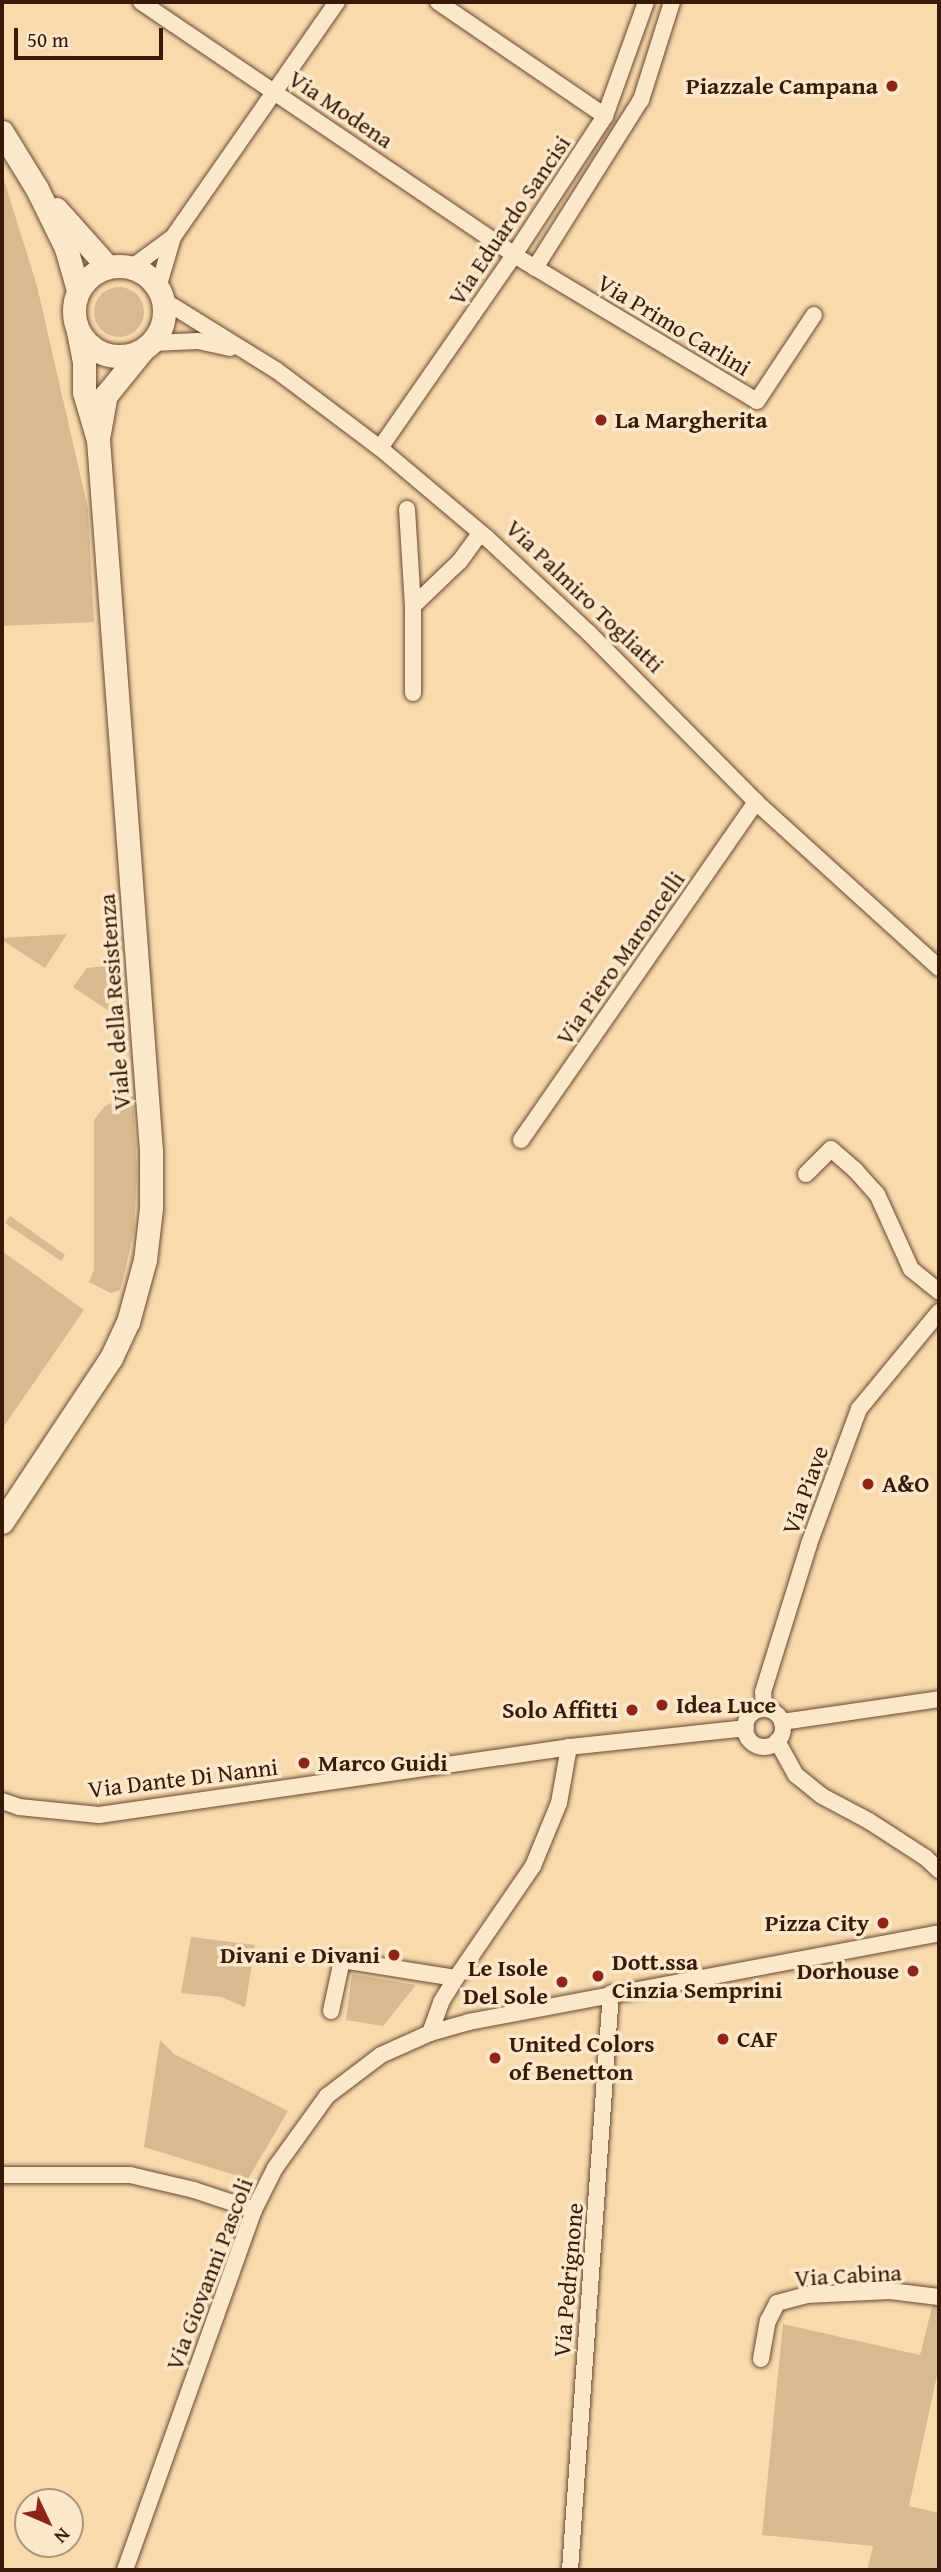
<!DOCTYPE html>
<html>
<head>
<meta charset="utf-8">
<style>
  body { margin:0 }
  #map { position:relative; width:941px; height:2572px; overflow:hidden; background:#f9daac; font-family:"Gentium Book Plus",serif }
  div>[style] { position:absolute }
  .green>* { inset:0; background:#d8b990 }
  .round { border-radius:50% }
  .roads { filter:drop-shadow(0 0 2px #694932) drop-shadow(0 0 2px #694932) }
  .street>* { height:16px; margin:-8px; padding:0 8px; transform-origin:8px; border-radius:8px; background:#fbe7c9 }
  .street>.ring { margin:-8px; padding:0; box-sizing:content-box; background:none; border:16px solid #fbe7c9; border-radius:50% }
  .secondary>* { height:23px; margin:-11.5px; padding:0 11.5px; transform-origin:11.5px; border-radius:11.5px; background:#fbe7c9 }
  .secondary>.ring { margin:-11.5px; padding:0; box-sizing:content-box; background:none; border:23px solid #fbe7c9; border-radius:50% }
  .dots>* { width:19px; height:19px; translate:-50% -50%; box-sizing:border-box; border:4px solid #fbe7c9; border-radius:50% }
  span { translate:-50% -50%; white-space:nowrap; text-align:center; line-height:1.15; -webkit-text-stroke:7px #fbe7c9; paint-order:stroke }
  .poi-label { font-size:24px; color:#39190a; font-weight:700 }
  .right { translate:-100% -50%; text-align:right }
  .left { translate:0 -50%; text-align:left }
  .street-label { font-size:24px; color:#39190a }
  .frame { position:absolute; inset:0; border:4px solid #39190a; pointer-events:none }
  .north { position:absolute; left:14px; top:2488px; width:70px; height:70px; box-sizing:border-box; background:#fbe7c9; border:2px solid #ad957d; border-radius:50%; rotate:134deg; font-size:19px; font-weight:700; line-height:28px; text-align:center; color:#39190a }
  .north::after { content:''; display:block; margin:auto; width:24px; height:32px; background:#8f2418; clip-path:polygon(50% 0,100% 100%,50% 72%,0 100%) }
  .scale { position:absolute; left:14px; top:28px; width:149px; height:32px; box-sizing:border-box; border:4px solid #39190a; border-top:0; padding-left:9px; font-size:21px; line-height:24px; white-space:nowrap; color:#39190a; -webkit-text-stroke:5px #fbe7c9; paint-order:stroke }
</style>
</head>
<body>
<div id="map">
  <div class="green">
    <i style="clip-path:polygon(4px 180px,37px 286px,88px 509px,94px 622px,2px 626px)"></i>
    <i class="round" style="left:94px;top:287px;width:50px;height:50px"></i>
    <i style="clip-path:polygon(67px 934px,45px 968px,2px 940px,2px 938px)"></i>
    <i style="clip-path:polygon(106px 966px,109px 1011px,73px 987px,87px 968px)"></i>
    <i style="clip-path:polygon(133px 1096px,137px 1172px,134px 1231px,122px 1284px,120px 1290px,111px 1293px,89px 1282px,94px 1270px,94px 1120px,104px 1107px,122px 1097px)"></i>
    <i style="clip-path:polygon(10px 1216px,65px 1255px,61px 1261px,5px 1223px)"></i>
    <i style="clip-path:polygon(2px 1251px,84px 1310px,2px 1429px)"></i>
    <i style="clip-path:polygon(191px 1937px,255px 1945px,245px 2007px,221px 1997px,181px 1993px)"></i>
    <i style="clip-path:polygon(352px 1974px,416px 1985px,383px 2026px,346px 2020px)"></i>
    <i style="clip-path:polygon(160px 2040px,174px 2054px,288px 2111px,248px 2179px,144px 2147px)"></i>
    <i style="clip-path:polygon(933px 2303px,939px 2304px,939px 2366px,909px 2506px,939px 2513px,939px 2570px,867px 2570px,873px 2546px,762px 2535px,783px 2324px,920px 2355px)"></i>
  </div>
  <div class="roads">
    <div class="street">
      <i style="left:141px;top:2px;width:451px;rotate:34.1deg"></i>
      <i style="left:514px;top:255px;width:283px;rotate:31deg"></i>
      <i style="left:757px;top:401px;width:103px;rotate:-56.5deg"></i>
      <i style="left:438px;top:2px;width:202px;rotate:34.3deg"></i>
      <i style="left:131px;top:268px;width:52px;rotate:-36.4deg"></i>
      <i style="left:173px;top:237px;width:287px;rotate:-55.1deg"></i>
      <i style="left:535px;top:268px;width:199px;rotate:-57.8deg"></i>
      <i style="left:641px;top:100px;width:103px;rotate:-72.4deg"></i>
      <i style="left:158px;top:288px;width:53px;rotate:-73.6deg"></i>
      <i style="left:163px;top:300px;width:133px;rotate:31.8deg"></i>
      <i style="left:276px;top:370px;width:130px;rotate:36.9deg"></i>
      <i style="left:380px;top:448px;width:140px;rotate:40.1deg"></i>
      <i style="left:487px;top:538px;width:139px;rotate:43deg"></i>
      <i style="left:589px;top:633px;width:238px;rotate:45.3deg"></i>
      <i style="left:756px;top:802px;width:247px;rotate:42.2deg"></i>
      <i style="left:152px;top:343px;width:46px;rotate:-2.5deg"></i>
      <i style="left:198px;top:341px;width:33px;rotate:12deg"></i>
      <i style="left:380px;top:448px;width:235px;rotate:-55.2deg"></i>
      <i style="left:514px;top:255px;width:166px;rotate:-56.8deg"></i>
      <i style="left:605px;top:116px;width:121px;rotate:-70.2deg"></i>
      <i style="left:407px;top:509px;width:97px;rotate:86.5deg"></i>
      <i style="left:413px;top:693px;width:87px;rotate:-90deg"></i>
      <i style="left:413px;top:606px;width:65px;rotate:-43.8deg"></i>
      <i style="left:460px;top:561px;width:34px;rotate:-54deg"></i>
      <i style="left:521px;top:1140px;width:412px;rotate:-55.2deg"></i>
      <i style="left:806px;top:1174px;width:35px;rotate:-45deg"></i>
      <i style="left:831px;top:1149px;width:33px;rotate:41deg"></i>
      <i style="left:856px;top:1171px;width:31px;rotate:48deg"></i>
      <i style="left:877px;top:1194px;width:82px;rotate:65.6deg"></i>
      <i style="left:911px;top:1269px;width:36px;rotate:39deg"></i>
      <i style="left:764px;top:1709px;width:17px;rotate:-93deg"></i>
      <i style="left:763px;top:1692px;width:155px;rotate:-72.7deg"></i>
      <i style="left:809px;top:1544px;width:144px;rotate:-69.7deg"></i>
      <i style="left:859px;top:1409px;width:126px;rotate:-50.5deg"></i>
      <i class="ring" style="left:745px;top:1709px;width:22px;height:22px"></i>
      <i style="left:782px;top:1722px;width:159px;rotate:-8.3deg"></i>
      <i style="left:777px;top:1741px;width:39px;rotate:61deg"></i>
      <i style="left:796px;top:1775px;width:33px;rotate:39deg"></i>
      <i style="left:822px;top:1796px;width:53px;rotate:28deg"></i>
      <i style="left:869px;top:1821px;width:68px;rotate:33deg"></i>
      <i style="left:926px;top:1858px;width:18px;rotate:43deg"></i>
      <i style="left:2px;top:1801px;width:18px;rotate:19deg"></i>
      <i style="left:19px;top:1807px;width:80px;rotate:5.7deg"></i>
      <i style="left:99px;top:1815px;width:475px;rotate:-8.2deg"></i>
      <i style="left:569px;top:1747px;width:178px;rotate:-6.1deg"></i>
      <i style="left:331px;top:2011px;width:52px;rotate:-77.8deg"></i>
      <i style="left:342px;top:1960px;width:115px;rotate:9deg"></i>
      <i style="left:430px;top:2033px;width:33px;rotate:-70deg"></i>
      <i style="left:441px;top:2002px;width:28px;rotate:-58deg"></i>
      <i style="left:456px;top:1978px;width:136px;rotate:-55.5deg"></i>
      <i style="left:533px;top:1866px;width:68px;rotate:-67.6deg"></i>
      <i style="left:559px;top:1803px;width:57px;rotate:-79.9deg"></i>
      <i style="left:2px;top:2175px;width:128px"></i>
      <i style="left:130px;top:2175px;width:66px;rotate:13.2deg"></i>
      <i style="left:194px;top:2190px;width:63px;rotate:18.4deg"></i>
      <i style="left:761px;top:2359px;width:39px;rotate:-80deg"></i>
      <i style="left:768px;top:2321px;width:20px;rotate:-63deg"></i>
      <i style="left:777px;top:2303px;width:30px;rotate:-15deg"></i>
      <i style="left:806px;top:2295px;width:84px;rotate:-2.7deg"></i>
      <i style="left:890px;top:2291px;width:49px;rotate:7deg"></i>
      <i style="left:125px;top:2570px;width:382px;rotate:-70.3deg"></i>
      <i style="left:254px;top:2210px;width:47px;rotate:-63.4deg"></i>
      <i style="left:275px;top:2168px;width:89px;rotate:-54.2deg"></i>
      <i style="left:327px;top:2096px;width:68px;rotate:-37.2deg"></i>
      <i style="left:381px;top:2055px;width:54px;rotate:-24.2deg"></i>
      <i style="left:430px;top:2033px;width:41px;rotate:-15.8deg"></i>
      <i style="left:469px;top:2022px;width:478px;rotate:-10.7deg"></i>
      <i style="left:570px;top:2570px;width:578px;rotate:-85.94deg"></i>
    </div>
    <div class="secondary">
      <i style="left:2px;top:132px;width:67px;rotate:58.4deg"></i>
      <i style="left:37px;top:189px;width:66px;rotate:63.8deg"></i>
      <i style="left:66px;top:248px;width:44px;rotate:74.1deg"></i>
      <i style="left:56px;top:209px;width:78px;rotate:48.1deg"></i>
      <i class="ring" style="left:74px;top:266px;width:67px;height:67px"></i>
      <i style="left:99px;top:433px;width:39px;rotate:-80deg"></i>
      <i style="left:106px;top:395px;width:55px;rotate:-50.9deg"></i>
      <i style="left:2px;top:1522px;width:197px;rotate:-56.4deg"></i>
      <i style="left:111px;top:1358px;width:40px;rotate:-65deg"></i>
      <i style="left:128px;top:1322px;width:64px;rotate:-74.7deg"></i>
      <i style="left:145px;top:1260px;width:52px;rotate:-83.4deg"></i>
      <i style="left:151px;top:1208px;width:57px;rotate:-90deg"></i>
      <i style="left:151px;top:1151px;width:713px;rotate:-94.26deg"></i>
      <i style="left:98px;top:440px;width:50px;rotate:-106.3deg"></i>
      <i style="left:84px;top:392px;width:30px;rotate:-90deg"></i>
      <i style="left:84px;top:362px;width:31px;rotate:-101deg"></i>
    </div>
  </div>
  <div class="dots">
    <i style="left:892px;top:86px;background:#8f2418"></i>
    <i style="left:601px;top:420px;background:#8f2418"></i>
    <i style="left:868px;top:1484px;background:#8f2418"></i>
    <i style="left:662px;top:1705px;background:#8f2418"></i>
    <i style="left:632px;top:1710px;background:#8f2418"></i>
    <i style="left:304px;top:1763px;background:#8f2418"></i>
    <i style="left:883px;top:1923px;background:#8f2418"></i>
    <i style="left:394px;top:1955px;background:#8f2418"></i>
    <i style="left:913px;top:1971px;background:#8f2418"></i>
    <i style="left:598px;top:1976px;background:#8f2418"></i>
    <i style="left:562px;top:1982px;background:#8f2418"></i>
    <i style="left:723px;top:2039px;background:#8f2418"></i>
    <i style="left:495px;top:2058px;background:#8f2418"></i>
  </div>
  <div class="poi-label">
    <span class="right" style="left:878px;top:86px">Piazzale Campana</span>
    <span class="left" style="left:615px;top:420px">La Margherita</span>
    <span class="left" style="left:882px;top:1484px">A&amp;O</span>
    <span class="left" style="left:676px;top:1705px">Idea Luce</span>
    <span class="right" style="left:618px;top:1710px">Solo Affitti</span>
    <span class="left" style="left:318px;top:1763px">Marco Guidi</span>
    <span class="right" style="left:869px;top:1923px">Pizza City</span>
    <span class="right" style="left:380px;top:1955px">Divani e Divani</span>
    <span class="left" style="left:612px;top:1976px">Dott.ssa<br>Cinzia Semprini</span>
    <span class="right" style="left:548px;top:1982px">Le Isole<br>Del Sole</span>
    <span class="right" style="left:899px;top:1971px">Dorhouse</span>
    <span class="left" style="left:737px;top:2039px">CAF</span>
    <span class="left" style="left:509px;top:2058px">United Colors<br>of Benetton</span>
  </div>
  <div class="street-label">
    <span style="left:341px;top:109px;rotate:34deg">Via Modena</span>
    <span style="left:509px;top:220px;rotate:-56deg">Via Eduardo Sancisi</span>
    <span style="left:674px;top:325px;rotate:31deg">Via Primo Carlini</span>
    <span style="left:585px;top:596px;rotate:44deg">Via Palmiro Togliatti</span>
    <span style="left:620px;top:958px;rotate:-55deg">Via Piero Maroncelli</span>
    <span style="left:114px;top:1002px;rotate:-94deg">Viale della Resistenza</span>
    <span style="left:805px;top:1490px;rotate:-70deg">Via Piave</span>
    <span style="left:183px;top:1778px;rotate:-7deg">Via Dante Di Nanni</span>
    <span style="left:209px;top:2274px;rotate:-69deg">Via Giovanni Pascoli</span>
    <span style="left:848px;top:2275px;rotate:-3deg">Via Cabina</span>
    <span style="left:568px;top:2280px;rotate:-85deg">Via Pedrignone</span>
  </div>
  <div class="frame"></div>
  <div class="north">N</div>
  <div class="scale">50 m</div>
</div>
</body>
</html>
